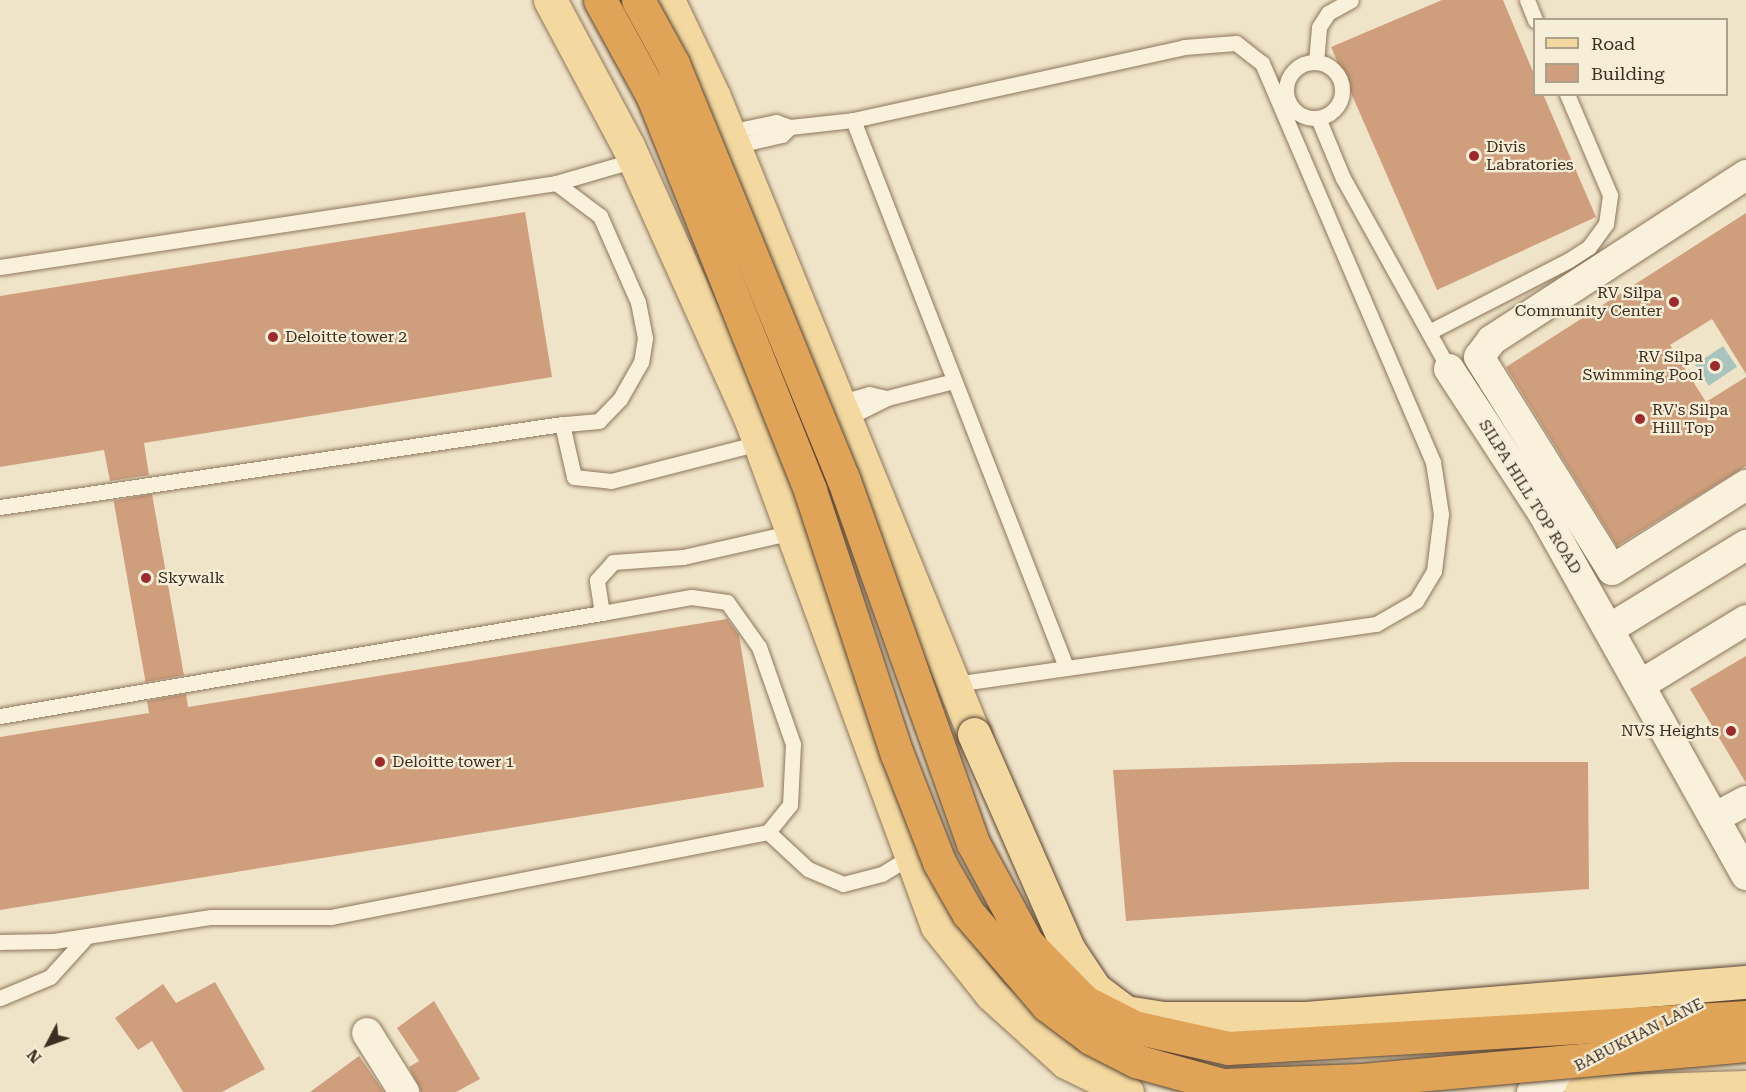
<!DOCTYPE html>
<html>
<head>
<meta charset="utf-8">
<style>
  body { margin:0 }
  #map { position:relative; width:1746px; height:1092px; overflow:hidden; background:#f0e4c8; font-family:"Roboto Serif",serif }
  div>[style] { position:absolute }
  .water>* { inset:0; background:#a9c4bc; transform-origin:0 0 }
  .building>* { inset:0; background:#cf9f7d; transform-origin:0 0 }
  .roads { filter:drop-shadow(0 0 2px #8d765c) drop-shadow(0 0 2px #8d765c) }
  .lane>* { height:15px; margin:-7.5px; padding:0 7.5px; transform-origin:7.5px; border-radius:7.5px; background:#faf1dc }
  .lane>.ring { margin:-7.5px; padding:0; box-sizing:content-box; background:none; border:15px solid #faf1dc; border-radius:50% }
  .street>* { height:30px; margin:-15px; padding:0 15px; transform-origin:15px; border-radius:15px; background:#faf1dc }
  .primary>* { height:33px; margin:-16.5px; padding:0 16.5px; transform-origin:16.5px; border-radius:16.5px; background:#f3d9a0 }
  .bridges { filter:drop-shadow(0 0 2px #5b4430) drop-shadow(0 0 2px #5b4430) }
  .primary-bridge>* { height:33px; margin:-16.5px; padding:0 16.5px; transform-origin:16.5px; border-radius:16.5px; background:#f3d9a0 }
  .highway-bridge>* { height:33px; margin:-16.5px; padding:0 16.5px; transform-origin:16.5px; border-radius:16.5px; background:#e0a458 }
  .dots>* { width:16px; height:16px; translate:-50% -50%; box-sizing:border-box; border:3px solid #f7eed8; border-radius:50% }
  span { translate:-50% -50%; white-space:nowrap; text-align:center; line-height:1.15; -webkit-text-stroke:4.5px #f7eed8; paint-order:stroke }
  .poi-label { font-size:16px; color:#3d2e20 }
  .left { translate:0 -50%; text-align:left }
  .right { translate:-100% -50%; text-align:right }
  .street-label { font-size:16px; color:#3d2e20 }
  .legend { position:absolute; left:1533px; top:18px; width:195px; height:78px; box-sizing:border-box; background:#f7eed8; border:2px solid #ada18e; margin:0; padding:8px 10px; list-style:none; font-size:18px; color:#3d2e20 }
  .legend li { display:flex; align-items:center; gap:12px; height:30px }
  .legend b { width:30px; border:2px solid #ada18e }
  .north { position:absolute; left:18px; top:1014px; width:60px; height:60px; -webkit-text-stroke:4px #f7eed8; paint-order:stroke; rotate:229deg; font-size:16px; font-weight:700; line-height:24px; text-align:center; color:#3d2e20 }
  .north::after { content:''; display:block; margin:auto; width:21px; height:27px; background:#3d2e20; clip-path:polygon(50% 0,100% 100%,50% 72%,0 100%) }
</style>
</head>
<body>
<div id="map">
  <div class="water">
    <i style="left:1723px;top:346px;width:25px;height:34px;rotate:56deg"></i>
  </div>
  <div class="building">
    <i style="clip-path:polygon(1442px 0,1503px 0,1534px 74px,1534px 94px,1543px 94px,1596px 217px,1437px 290px,1331px 47px)"></i>
    <i style="clip-path:polygon(525px 212px,552px 377px,144px 443px,149px 475px,110px 481px,104px 450px,0 467px,0 296px)"></i>
    <i style="clip-path:polygon(1746px 213px,1746px 374px,1712px 319px,1670px 345px,1706px 402px,1746px 377px,1746px 466px,1617px 546px,1506px 367px)"></i>
    <i style="left:152px;top:494px;width:184px;height:39px;rotate:80deg"></i>
    <i style="clip-path:polygon(727px 619px,739px 635px,764px 787px,0 910px,0 737px,149px 713px,147px 701px,186px 694px,188px 707px)"></i>
    <i style="clip-path:polygon(1746px 656px,1746px 783px,1690px 689px)"></i>
    <i style="clip-path:polygon(1399px 762px,1588px 762px,1589px 889px,1126px 921px,1113px 770px)"></i>
    <i style="clip-path:polygon(215px 982px,265px 1069px,222px 1092px,183px 1092px,152px 1041px,138px 1050px,115px 1018px,163px 984px,176px 1003px)"></i>
    <i style="clip-path:polygon(434px 1001px,480px 1079px,456px 1092px,421px 1092px,409px 1067px,419px 1061px,397px 1028px)"></i>
    <i style="clip-path:polygon(359px 1056px,384px 1092px,310px 1092px)"></i>
  </div>
  <div class="roads">
    <div class="lane">
      <i style="left:1527px;top:0;width:22px;rotate:68deg"></i>
      <i class="ring" style="left:1286px;top:62px;width:41px;height:41px"></i>
      <i style="left:1316px;top:62px;width:35px;rotate:-85deg"></i>
      <i style="left:1319px;top:27px;width:17px;rotate:-57deg"></i>
      <i style="left:1328px;top:13px;width:26px;rotate:-29deg"></i>
      <i style="left:1318px;top:118px;width:65px;rotate:67.4deg"></i>
      <i style="left:1343px;top:178px;width:218px;rotate:61deg"></i>
      <i style="left:853px;top:120px;width:587px;rotate:68.72deg"></i>
      <i style="left:728px;top:132px;width:49px;rotate:-11.8deg"></i>
      <i style="left:776px;top:122px;width:15px;rotate:20deg"></i>
      <i style="left:734px;top:146px;width:49px;rotate:-12.9deg"></i>
      <i style="left:782px;top:135px;width:11px;rotate:-45deg"></i>
      <i style="left:790px;top:127px;width:63px;rotate:-6.3deg"></i>
      <i style="left:853px;top:120px;width:339px;rotate:-12.4deg"></i>
      <i style="left:1184px;top:47px;width:52px;rotate:-4.4deg"></i>
      <i style="left:1236px;top:43px;width:33px;rotate:38deg"></i>
      <i style="left:1262px;top:63px;width:434px;rotate:66.8deg"></i>
      <i style="left:1433px;top:462px;width:53px;rotate:81.3deg"></i>
      <i style="left:1441px;top:514px;width:57px;rotate:97deg"></i>
      <i style="left:1434px;top:571px;width:35px;rotate:121deg"></i>
      <i style="left:1416px;top:601px;width:46px;rotate:150.1deg"></i>
      <i style="left:1376px;top:624px;width:427px;rotate:171.9deg"></i>
      <i style="left:556px;top:183px;width:82px;rotate:-16.2deg"></i>
      <i style="left:0;top:267px;width:562px;rotate:-8.59deg"></i>
      <i style="left:556px;top:183px;width:55px;rotate:36.9deg"></i>
      <i style="left:600px;top:216px;width:94px;rotate:66.2deg"></i>
      <i style="left:638px;top:302px;width:37px;rotate:79deg"></i>
      <i style="left:645px;top:338px;width:24px;rotate:99deg"></i>
      <i style="left:641px;top:362px;width:43px;rotate:119.6deg"></i>
      <i style="left:620px;top:399px;width:30px;rotate:134deg"></i>
      <i style="left:599px;top:421px;width:37px;rotate:175deg"></i>
      <i style="left:562px;top:424px;width:54px;rotate:77.2deg"></i>
      <i style="left:574px;top:477px;width:37px;rotate:6deg"></i>
      <i style="left:611px;top:481px;width:153px;rotate:-14.4deg"></i>
      <i style="left:1429px;top:332px;width:157px;rotate:-27.2deg"></i>
      <i style="left:1569px;top:260px;width:24px;rotate:-33deg"></i>
      <i style="left:1589px;top:247px;width:29px;rotate:-54deg"></i>
      <i style="left:1606px;top:224px;width:29px;rotate:-82deg"></i>
      <i style="left:1610px;top:195px;width:110px;rotate:-113.1deg"></i>
      <i style="left:838px;top:403px;width:32px;rotate:-16deg"></i>
      <i style="left:869px;top:394px;width:18px;rotate:13deg"></i>
      <i style="left:845px;top:419px;width:47px;rotate:-26.6deg"></i>
      <i style="left:887px;top:398px;width:69px;rotate:-14.2deg"></i>
      <i style="left:0;top:507px;width:568px;rotate:-8.4deg"></i>
      <i style="left:0;top:716px;width:611px;rotate:-9.71deg"></i>
      <i style="left:768px;top:832px;width:54px;rotate:42.8deg"></i>
      <i style="left:808px;top:869px;width:38px;rotate:23deg"></i>
      <i style="left:843px;top:884px;width:40px;rotate:-14.4deg"></i>
      <i style="left:882px;top:874px;width:32px;rotate:-32deg"></i>
      <i style="left:0;top:942px;width:54px;rotate:-1.1deg"></i>
      <i style="left:54px;top:941px;width:159px;rotate:-8.7deg"></i>
      <i style="left:211px;top:917px;width:120px"></i>
      <i style="left:331px;top:917px;width:445px;rotate:-11deg"></i>
      <i style="left:768px;top:832px;width:35px;rotate:-51deg"></i>
      <i style="left:790px;top:805px;width:61px;rotate:-87.2deg"></i>
      <i style="left:793px;top:744px;width:103px;rotate:-109.3deg"></i>
      <i style="left:759px;top:647px;width:55px;rotate:-125.4deg"></i>
      <i style="left:727px;top:602px;width:36px;rotate:-172deg"></i>
      <i style="left:691px;top:597px;width:90px;rotate:169.8deg"></i>
      <i style="left:602px;top:613px;width:33px;rotate:-99deg"></i>
      <i style="left:597px;top:580px;width:24px;rotate:-48deg"></i>
      <i style="left:613px;top:562px;width:70px;rotate:-4.1deg"></i>
      <i style="left:683px;top:557px;width:113px;rotate:-12.8deg"></i>
      <i style="left:0;top:998px;width:54px;rotate:-22.8deg"></i>
      <i style="left:50px;top:977px;width:55px;rotate:-47.9deg"></i>
    </div>
    <div class="street">
      <i style="left:1746px;top:175px;width:303px;rotate:147deg"></i>
      <i style="left:1492px;top:340px;width:21px;rotate:127deg"></i>
      <i style="left:1479px;top:357px;width:251px;rotate:58deg"></i>
      <i style="left:1612px;top:570px;width:159px;rotate:-32.4deg"></i>
      <i style="left:1449px;top:369px;width:174px;rotate:56.9deg"></i>
      <i style="left:1544px;top:515px;width:413px;rotate:60.7deg"></i>
      <i style="left:1609px;top:629px;width:161px;rotate:-31.5deg"></i>
      <i style="left:1640px;top:685px;width:124px;rotate:-31.5deg"></i>
      <i style="left:1714px;top:818px;width:36px;rotate:-28deg"></i>
      <i style="left:367px;top:1033px;width:70px;rotate:57.9deg"></i>
      <i style="left:1532px;top:1092px;width:63px;rotate:-28.6deg"></i>
    </div>
    <div class="primary">
      <i style="left:550px;top:0;width:166px;rotate:61.9deg"></i>
      <i style="left:628px;top:146px;width:300px;rotate:65.8deg"></i>
      <i style="left:751px;top:420px;width:539px;rotate:69.82deg"></i>
      <i style="left:937px;top:926px;width:87px;rotate:51.5deg"></i>
      <i style="left:991px;top:994px;width:101px;rotate:42.2deg"></i>
      <i style="left:1066px;top:1062px;width:68px;rotate:26.2deg"></i>
      <i style="left:668px;top:0;width:107px;rotate:64.6deg"></i>
      <i style="left:714px;top:97px;width:688px;rotate:67.8deg"></i>
      <i style="left:1581px;top:1092px;width:165px;rotate:-1.7deg"></i>
    </div>
  </div>
  <div class="bridges">
    <div class="primary-bridge">
      <i style="left:974px;top:734px;width:236px;rotate:66.3deg"></i>
      <i style="left:1069px;top:950px;width:47px;rotate:56.3deg"></i>
      <i style="left:1095px;top:989px;width:38px;rotate:37deg"></i>
      <i style="left:1125px;top:1012px;width:39px;rotate:9deg"></i>
      <i style="left:1164px;top:1018px;width:142px"></i>
      <i style="left:1306px;top:1018px;width:441px;rotate:-4.7deg"></i>
    </div>
    <div class="highway-bridge">
      <i style="left:600px;top:0;width:111px;rotate:61.3deg"></i>
      <i style="left:653px;top:97px;width:423px;rotate:68.2deg"></i>
      <i style="left:810px;top:490px;width:278px;rotate:71.8deg"></i>
      <i style="left:897px;top:754px;width:116px;rotate:68.7deg"></i>
      <i style="left:939px;top:862px;width:59px;rotate:60.4deg"></i>
      <i style="left:968px;top:913px;width:121px;rotate:49.3deg"></i>
      <i style="left:1047px;top:1005px;width:55px;rotate:36.9deg"></i>
      <i style="left:1091px;top:1038px;width:51px;rotate:27.1deg"></i>
      <i style="left:1136px;top:1061px;width:89px;rotate:15.6deg"></i>
      <i style="left:1222px;top:1085px;width:140px;rotate:-2deg"></i>
      <i style="left:1362px;top:1080px;width:386px;rotate:-5.2deg"></i>
      <i style="left:638px;top:0;width:73px;rotate:61.3deg"></i>
      <i style="left:673px;top:64px;width:448px;rotate:67.7deg"></i>
      <i style="left:843px;top:478px;width:387px;rotate:70.4deg"></i>
      <i style="left:973px;top:843px;width:114px;rotate:61.6deg"></i>
      <i style="left:1027px;top:943px;width:83px;rotate:45.5deg"></i>
      <i style="left:1085px;top:1002px;width:55px;rotate:27deg"></i>
      <i style="left:1134px;top:1027px;width:96px;rotate:12.6deg"></i>
      <i style="left:1228px;top:1048px;width:519px;rotate:-3.42deg"></i>
    </div>
  </div>
  <div class="dots">
    <i style="left:1474px;top:156px;background:#9e2a2b"></i>
    <i style="left:1674px;top:302px;background:#9e2a2b"></i>
    <i style="left:273px;top:337px;background:#9e2a2b"></i>
    <i style="left:1715px;top:366px;background:#9e2a2b"></i>
    <i style="left:1640px;top:419px;background:#9e2a2b"></i>
    <i style="left:146px;top:578px;background:#9e2a2b"></i>
    <i style="left:1731px;top:731px;background:#9e2a2b"></i>
    <i style="left:380px;top:762px;background:#9e2a2b"></i>
  </div>
  <div class="poi-label">
    <span class="left" style="left:1486px;top:156px">Divis<br>Labratories</span>
    <span class="right" style="left:1662px;top:302px">RV Silpa<br>Community Center</span>
    <span class="left" style="left:285px;top:337px">Deloitte tower 2</span>
    <span class="right" style="left:1703px;top:366px">RV Silpa<br>Swimming Pool</span>
    <span class="left" style="left:1652px;top:419px">RV's Silpa<br>Hill Top</span>
    <span class="left" style="left:158px;top:578px">Skywalk</span>
    <span class="right" style="left:1719px;top:731px">NVS Heights</span>
    <span class="left" style="left:392px;top:762px">Deloitte tower 1</span>
  </div>
  <div class="street-label">
    <span style="left:1530px;top:497px;rotate:58deg">SILPA HILL TOP ROAD</span>
    <span style="left:1639px;top:1035px;rotate:-27deg">BABUKHAN LANE</span>
  </div>
  <ul class="legend">
  <li><b style="height:8px;background:#f3d9a0"></b>Road</li>
  <li><b style="height:16px;background:#cf9f7d"></b>Building</li>
  </ul>
  <div class="north">N</div>
</div>
</body>
</html>
